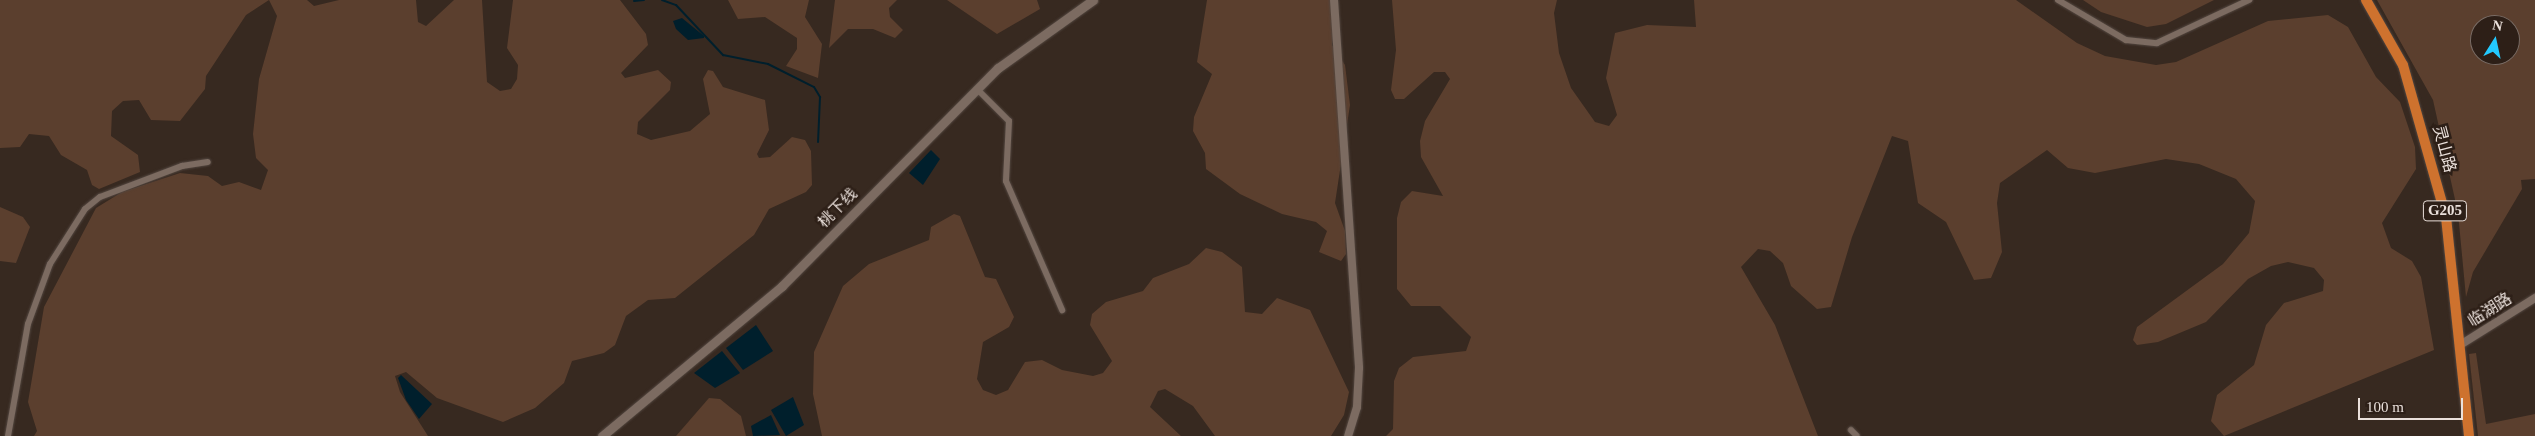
<!DOCTYPE html>
<html>
<head>
<meta charset="utf-8">
<style>
  body { margin:0 }
  #map { position:relative; width:2535px; height:436px; overflow:hidden; background:#372920; font-family:"Times New Roman","Noto Sans SC",serif }
  div>[style] { position:absolute }
  .green>* { inset:0; background:#5b3f2e }
  .water>* { inset:0; background:#001f2c }
  .stream>* { height:2px; margin:-1px; padding:0 1px; transform-origin:1px; border-radius:1px; background:#001f2c }
  .roads { filter:drop-shadow(0 0 1px #534740) drop-shadow(0 0 1px #534740) }
  .minor>* { height:6px; margin:-3px; padding:0 3px; transform-origin:3px; border-radius:3px; background:#7c6b61 }
  .tertiary>* { height:8px; margin:-4px; padding:0 4px; transform-origin:4px; border-radius:4px; background:#7c6b61 }
  .secondary>* { height:9px; margin:-4.5px; padding:0 4.5px; transform-origin:4.5px; border-radius:4.5px; background:#7c6b61 }
  .trunk>* { height:10px; margin:-5px; padding:0 5px; transform-origin:5px; border-radius:5px; background:#ce722e }
  span { translate:-50% -50%; white-space:nowrap; text-align:center; line-height:1.15; -webkit-text-stroke:5px #2d1f17; paint-order:stroke }
  .shield-label span { padding:1px 4px; background:#2d1f17; border:1px solid; border-radius:4px; -webkit-text-stroke-width:0 }
  .shield-label { font-size:15px; color:#eae0db; font-weight:700 }
  .street-label { font-size:16px; color:#eae0db }
  .north { position:absolute; left:2470px; top:15px; width:50px; height:50px; box-sizing:border-box; background:#2d1f17; border:1px solid #796c65; border-radius:50%; rotate:10deg; font-size:14px; font-weight:700; line-height:20px; text-align:center; color:#eae0db }
  .north::after { content:''; display:block; margin:auto; width:18px; height:22px; background:#23c9fe; clip-path:polygon(50% 0,100% 100%,50% 72%,0 100%) }
  .scale { position:absolute; left:2358px; top:398px; width:105px; height:22px; box-sizing:border-box; border:2px solid #eae0db; border-top:0; padding-left:6px; font-size:15px; line-height:18px; white-space:nowrap; color:#eae0db; -webkit-text-stroke:4px #2d1f17; paint-order:stroke }
</style>
</head>
<body>
<div id="map">
  <div class="green">
    <i style="clip-path:polygon(0 0,307px 0,314px 6px,339px 0,416px 0,418px 22px,426px 26px,454px 0,482px 0,487px 82px,500px 91px,511px 89px,517px 79px,518px 65px,507px 48px,513px 0,620px 0,646px 34px,648px 45px,621px 73px,625px 78px,658px 70px,671px 82px,670px 90px,638px 122px,637px 134px,651px 140px,690px 131px,710px 114px,703px 79px,708px 70px,713px 71px,723px 87px,765px 100px,769px 130px,757px 154px,759px 158px,770px 157px,792px 137px,805px 140px,811px 151px,812px 185px,806px 192px,769px 209px,754px 235px,675px 298px,648px 300px,626px 316px,615px 345px,604px 353px,572px 361px,564px 383px,535px 408px,503px 422px,437px 398px,406px 372px,395px 376px,400px 392px,428px 436px,34px 436px,37px 431px,28px 402px,44px 307px,96px 208px,122px 192px,180px 173px,208px 176px,222px 186px,239px 182px,261px 190px,268px 170px,256px 158px,253px 134px,259px 79px,277px 16px,269px 0,246px 15px,206px 76px,205px 89px,180px 121px,151px 120px,139px 100px,123px 101px,112px 111px,111px 136px,138px 155px,140px 172px,99px 189px,92px 185px,87px 170px,61px 155px,49px 136px,29px 134px,20px 147px,0 148px)"></i>
    <i style="clip-path:polygon(728px 0,809px 0,805px 17px,822px 44px,818px 78px,786px 66px,797px 49px,797px 38px,765px 17px,738px 19px)"></i>
    <i style="clip-path:polygon(835px 0,897px 0,889px 8px,890px 17px,903px 30px,895px 38px,873px 29px,848px 29px,829px 48px)"></i>
    <i style="clip-path:polygon(947px 0,1037px 0,1040px 9px,997px 34px)"></i>
    <i style="clip-path:polygon(1207px 0,1338px 0,1332px 45px,1345px 65px,1350px 105px,1335px 203px,1345px 231px,1346px 254px,1341px 261px,1319px 252px,1327px 231px,1316px 222px,1282px 214px,1240px 194px,1206px 169px,1205px 153px,1193px 131px,1194px 117px,1212px 74px,1197px 62px)"></i>
    <i style="clip-path:polygon(1392px 0,1557px 0,1554px 13px,1559px 53px,1571px 88px,1595px 122px,1609px 126px,1617px 115px,1606px 78px,1615px 33px,1647px 25px,1696px 27px,1694px 0,2016px 0,2077px 43px,2105px 56px,2156px 65px,2176px 62px,2268px 21px,2328px 15px,2348px 27px,2376px 77px,2400px 102px,2415px 147px,2416px 169px,2382px 223px,2391px 248px,2412px 261px,2421px 277px,2434px 350px,2224px 436px,2211px 421px,2217px 395px,2254px 365px,2266px 325px,2284px 303px,2323px 291px,2324px 280px,2314px 268px,2288px 262px,2271px 266px,2248px 279px,2206px 322px,2158px 342px,2137px 345px,2133px 340px,2137px 327px,2223px 264px,2249px 233px,2255px 201px,2236px 179px,2199px 164px,2166px 159px,2095px 173px,2068px 168px,2047px 150px,2000px 183px,1997px 203px,2002px 252px,1991px 278px,1974px 280px,1946px 222px,1918px 203px,1908px 141px,1892px 136px,1852px 237px,1831px 307px,1817px 309px,1791px 286px,1783px 263px,1770px 251px,1758px 249px,1741px 267px,1775px 325px,1818px 436px,1386px 436px,1393px 429px,1394px 381px,1399px 368px,1413px 357px,1466px 351px,1471px 337px,1440px 306px,1411px 306px,1397px 289px,1397px 218px,1401px 202px,1412px 191px,1443px 196px,1421px 157px,1420px 141px,1425px 121px,1450px 79px,1445px 72px,1434px 72px,1404px 99px,1395px 99px,1391px 90px,1396px 50px)"></i>
    <i style="clip-path:polygon(2083px 0,2214px 0,2166px 24px,2147px 27px,2101px 12px)"></i>
    <i style="clip-path:polygon(evenodd,2377px 0,2535px 0,2535px 179px,2521px 180px,2522px 189px,2473px 272px,2466px 297px,2458px 213px,2433px 100px,2377px 0,2480px 25px,2510px 25px,2510px 55px,2480px 55px,2480px 25px)"></i>
    <i style="clip-path:polygon(0 207px,23px 217px,30px 227px,16px 263px,0 261px)"></i>
    <i style="clip-path:polygon(954px 214px,960px 216px,985px 277px,996px 279px,1014px 317px,1009px 327px,983px 342px,977px 379px,983px 390px,996px 395px,1008px 390px,1025px 362px,1042px 360px,1062px 370px,1093px 376px,1103px 373px,1112px 361px,1090px 325px,1092px 314px,1106px 302px,1143px 291px,1153px 278px,1189px 264px,1206px 248px,1222px 252px,1242px 267px,1245px 312px,1262px 314px,1277px 298px,1310px 310px,1349px 392px,1344px 415px,1331px 436px,1215px 436px,1193px 406px,1165px 389px,1158px 391px,1150px 407px,1181px 436px,822px 436px,813px 394px,814px 352px,843px 286px,869px 264px,929px 240px,931px 227px)"></i>
    <i style="clip-path:polygon(2476px 353px,2486px 424px,2535px 414px,2535px 436px,2478px 436px,2469px 354px)"></i>
    <i style="clip-path:polygon(709px 398px,720px 399px,741px 416px,746px 436px,676px 436px)"></i>
  </div>
  <div class="water">
    <i style="clip-path:polygon(682px 18px,704px 36px,704px 38px,688px 40px,676px 29px,673px 21px)"></i>
    <i style="clip-path:polygon(931px 150px,940px 159px,923px 185px,909px 173px)"></i>
    <i style="clip-path:polygon(756px 325px,773px 351px,743px 370px,726px 348px)"></i>
    <i style="clip-path:polygon(722px 351px,740px 373px,715px 388px,694px 373px)"></i>
    <i style="clip-path:polygon(401px 375px,432px 404px,419px 419px,406px 400px,398px 378px)"></i>
    <i style="clip-path:polygon(793px 397px,804px 425px,786px 436px,771px 410px)"></i>
    <i style="clip-path:polygon(771px 415px,780px 435px,753px 436px,751px 426px)"></i>
  </div>
  <div class="stream">
    <i style="left:662px;top:0;width:15px;rotate:20deg"></i>
    <i style="left:676px;top:5px;width:69px;rotate:46.8deg"></i>
    <i style="left:723px;top:55px;width:46px;rotate:11.3deg"></i>
    <i style="left:768px;top:64px;width:51px;rotate:26.6deg"></i>
    <i style="left:814px;top:87px;width:12px;rotate:59deg"></i>
    <i style="left:820px;top:97px;width:45px;rotate:92.5deg"></i>
    <i style="left:634px;top:1px;width:10px;rotate:-6deg"></i>
  </div>
  <div class="roads">
    <div class="minor">
      <i style="left:2058px;top:0;width:79px;rotate:30.5deg"></i>
      <i style="left:2126px;top:40px;width:31px;rotate:6deg"></i>
      <i style="left:2157px;top:43px;width:102px;rotate:-25.1deg"></i>
      <i style="left:977px;top:89px;width:45px;rotate:45deg"></i>
      <i style="left:1009px;top:121px;width:60px;rotate:92.9deg"></i>
      <i style="left:1006px;top:181px;width:141px;rotate:66.5deg"></i>
      <i style="left:1851px;top:430px;width:8px;rotate:45deg"></i>
      <i style="left:8px;top:436px;width:114px;rotate:-79.9deg"></i>
      <i style="left:28px;top:324px;width:64px;rotate:-69.9deg"></i>
      <i style="left:50px;top:264px;width:65px;rotate:-57.5deg"></i>
      <i style="left:85px;top:209px;width:19px;rotate:-39deg"></i>
      <i style="left:100px;top:197px;width:88px;rotate:-20.7deg"></i>
      <i style="left:182px;top:166px;width:26px;rotate:-9deg"></i>
    </div>
    <div class="tertiary">
      <i style="left:1334px;top:0;width:369px;rotate:86.1deg"></i>
      <i style="left:1359px;top:368px;width:39px;rotate:93deg"></i>
      <i style="left:1357px;top:407px;width:30px;rotate:107deg"></i>
      <i style="left:2460px;top:345px;width:89px;rotate:-32.1deg"></i>
    </div>
    <div class="secondary">
      <i style="left:602px;top:436px;width:234px;rotate:-39.8deg"></i>
      <i style="left:782px;top:286px;width:307px;rotate:-45.3deg"></i>
      <i style="left:998px;top:68px;width:117px;rotate:-35.6deg"></i>
    </div>
    <div class="trunk">
      <i style="left:2366px;top:0;width:75px;rotate:60.4deg"></i>
      <i style="left:2403px;top:65px;width:158px;rotate:74.2deg"></i>
      <i style="left:2446px;top:217px;width:220px;rotate:84deg"></i>
    </div>
  </div>
  <div class="shield-label">
    <span style="left:2445px;top:211px">G205</span>
  </div>
  <div class="street-label">
    <span style="left:2444px;top:149px;rotate:75deg">灵山路</span>
    <span style="left:838px;top:208px;rotate:-45deg">桃下线</span>
    <span style="left:2490px;top:310px;rotate:-32deg">临湖路</span>
  </div>
  <div class="north">N</div>
  <div class="scale">100 m</div>
</div>
</body>
</html>
